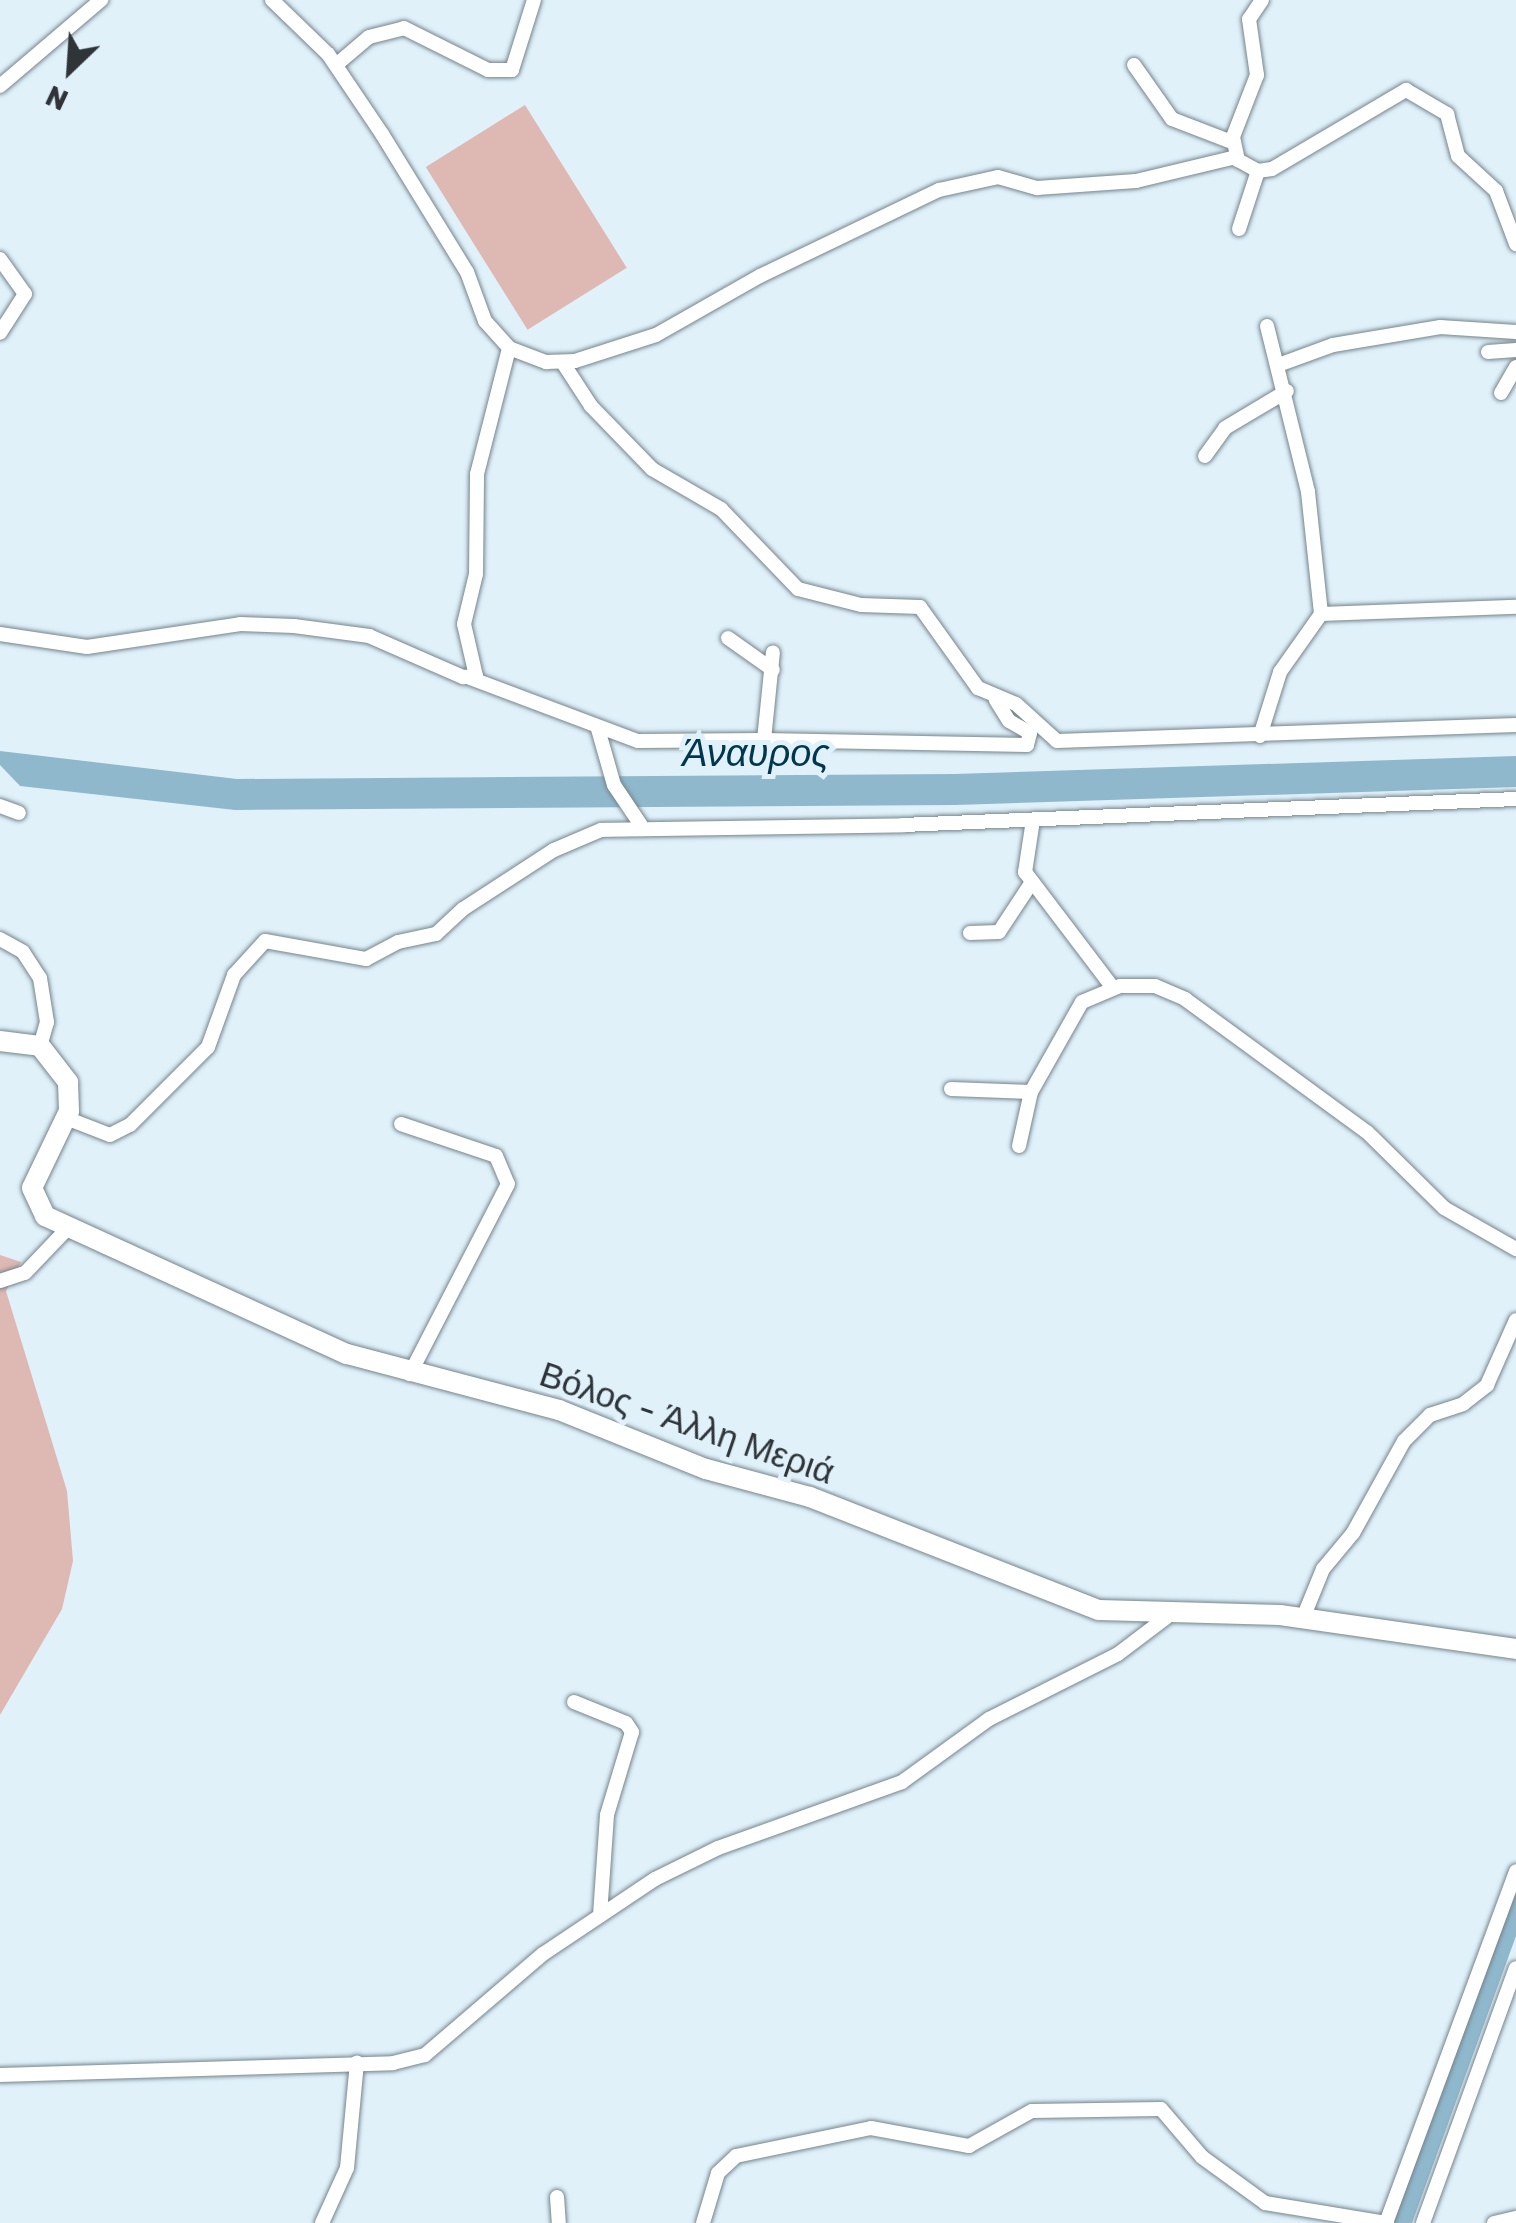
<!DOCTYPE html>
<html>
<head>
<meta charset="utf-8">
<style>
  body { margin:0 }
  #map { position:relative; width:1516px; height:2223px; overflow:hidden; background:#e0f1fa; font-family:Rubik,sans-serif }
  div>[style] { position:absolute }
  .green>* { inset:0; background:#deb8b2; transform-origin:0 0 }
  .water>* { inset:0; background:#90b8cd }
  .roads { filter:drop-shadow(0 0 2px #75848c) drop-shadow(0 0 2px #75848c) }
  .minor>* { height:14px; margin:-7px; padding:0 7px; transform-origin:7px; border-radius:7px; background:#fff }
  .secondary>* { height:20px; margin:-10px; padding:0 10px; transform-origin:10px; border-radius:10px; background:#fff }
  span { translate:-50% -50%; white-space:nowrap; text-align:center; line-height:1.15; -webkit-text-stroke:10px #e0f1fa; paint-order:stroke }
  .street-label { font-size:35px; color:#2e3438 }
  .water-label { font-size:38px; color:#00374d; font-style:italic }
  .north { position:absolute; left:20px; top:20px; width:100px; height:100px; -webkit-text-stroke:8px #e0f1fa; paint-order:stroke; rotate:205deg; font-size:28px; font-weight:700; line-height:40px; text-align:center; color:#2e3438 }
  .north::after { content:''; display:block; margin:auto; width:35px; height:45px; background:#2e3438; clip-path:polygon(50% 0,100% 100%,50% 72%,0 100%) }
</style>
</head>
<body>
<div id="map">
  <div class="green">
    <i style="left:525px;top:105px;width:192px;height:117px;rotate:58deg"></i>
    <i style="clip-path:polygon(0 1255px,21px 1262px,6px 1291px,67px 1491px,73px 1561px,62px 1609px,0 1715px)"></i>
  </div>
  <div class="water">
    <i style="clip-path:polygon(0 751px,237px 779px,954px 774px,1516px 756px,1516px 787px,955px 805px,235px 810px,20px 786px,0 765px)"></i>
    <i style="clip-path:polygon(1516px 1887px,1516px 1936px,1412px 2223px,1393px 2223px)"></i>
  </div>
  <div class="roads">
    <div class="minor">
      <i style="left:272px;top:0;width:78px;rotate:44deg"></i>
      <i style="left:328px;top:54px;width:97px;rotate:56deg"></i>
      <i style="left:382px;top:134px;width:162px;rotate:58.4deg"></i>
      <i style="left:467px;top:272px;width:52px;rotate:69.8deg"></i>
      <i style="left:485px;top:321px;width:36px;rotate:48deg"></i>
      <i style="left:509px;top:348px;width:40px;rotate:21deg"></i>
      <i style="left:546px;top:362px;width:29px;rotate:-2deg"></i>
      <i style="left:575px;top:361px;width:85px;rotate:-17.8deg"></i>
      <i style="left:656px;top:335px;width:120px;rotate:-29.6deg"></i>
      <i style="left:760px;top:276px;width:199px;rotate:-25.7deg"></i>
      <i style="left:939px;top:190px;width:60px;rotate:-12.4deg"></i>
      <i style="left:998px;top:177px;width:41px;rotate:15.8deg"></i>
      <i style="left:1037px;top:188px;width:99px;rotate:-4deg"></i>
      <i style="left:1136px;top:181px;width:103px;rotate:-13.5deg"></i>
      <i style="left:1262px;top:0;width:23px;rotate:124deg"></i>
      <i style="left:1249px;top:19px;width:57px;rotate:81.9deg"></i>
      <i style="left:1257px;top:75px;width:66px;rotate:111.2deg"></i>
      <i style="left:1233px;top:137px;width:24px;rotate:78deg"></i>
      <i style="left:1238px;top:160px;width:23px;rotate:29deg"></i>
      <i style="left:1258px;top:171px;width:14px;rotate:-8deg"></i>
      <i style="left:1272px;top:169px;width:156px;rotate:-30.5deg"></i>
      <i style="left:1406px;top:90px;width:48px;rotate:30.3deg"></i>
      <i style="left:1447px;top:114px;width:43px;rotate:75.3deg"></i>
      <i style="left:1458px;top:156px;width:52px;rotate:42.6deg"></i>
      <i style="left:1496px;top:191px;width:57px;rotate:69.3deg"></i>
      <i style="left:336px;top:65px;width:43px;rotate:-40.3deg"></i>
      <i style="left:369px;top:37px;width:36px;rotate:-14deg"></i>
      <i style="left:404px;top:28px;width:94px;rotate:26.6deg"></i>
      <i style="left:488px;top:70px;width:24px"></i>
      <i style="left:512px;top:70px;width:73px;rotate:-72.6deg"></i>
      <i style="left:1134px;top:65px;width:66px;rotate:54.9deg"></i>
      <i style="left:1172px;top:119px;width:64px;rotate:21deg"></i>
      <i style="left:0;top:86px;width:133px;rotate:-40.4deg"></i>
      <i style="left:1239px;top:229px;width:61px;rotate:-71.9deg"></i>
      <i style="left:0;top:259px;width:43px;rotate:54.5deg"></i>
      <i style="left:25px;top:294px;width:46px;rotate:122.7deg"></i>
      <i style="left:1267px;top:326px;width:171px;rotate:76.1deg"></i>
      <i style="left:1308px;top:492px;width:123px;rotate:83.9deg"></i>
      <i style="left:1321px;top:614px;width:195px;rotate:-2.1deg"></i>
      <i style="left:1488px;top:352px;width:28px;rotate:-4deg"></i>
      <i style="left:563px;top:363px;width:51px;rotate:56.9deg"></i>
      <i style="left:591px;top:406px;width:88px;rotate:45.9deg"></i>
      <i style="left:652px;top:469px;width:80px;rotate:30.1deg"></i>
      <i style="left:721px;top:509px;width:111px;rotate:46.1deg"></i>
      <i style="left:798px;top:589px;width:65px;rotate:14.3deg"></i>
      <i style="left:861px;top:605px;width:59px;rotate:1.9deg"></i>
      <i style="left:920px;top:607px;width:100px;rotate:54.4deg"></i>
      <i style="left:978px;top:688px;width:41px;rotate:22.8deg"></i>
      <i style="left:1016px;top:704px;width:55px;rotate:42.1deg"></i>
      <i style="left:1057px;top:741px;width:459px;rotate:-2deg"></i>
      <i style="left:1281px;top:364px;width:55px;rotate:-20.1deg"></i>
      <i style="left:1333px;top:345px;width:109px;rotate:-9.5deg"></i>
      <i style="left:1440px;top:327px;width:76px;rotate:3.8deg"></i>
      <i style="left:1501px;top:393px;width:30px;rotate:-60deg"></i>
      <i style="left:1205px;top:456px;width:34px;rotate:-54deg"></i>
      <i style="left:1225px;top:428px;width:72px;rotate:-30.8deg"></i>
      <i style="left:0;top:634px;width:88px;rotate:8.5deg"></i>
      <i style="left:87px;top:647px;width:155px;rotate:-8.5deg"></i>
      <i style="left:240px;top:624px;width:54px;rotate:2.1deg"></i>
      <i style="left:294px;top:626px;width:76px;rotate:7.6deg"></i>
      <i style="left:369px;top:636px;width:103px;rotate:23.6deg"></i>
      <i style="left:463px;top:677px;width:13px;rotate:-4deg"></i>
      <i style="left:476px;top:676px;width:53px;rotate:-103deg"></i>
      <i style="left:464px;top:624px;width:51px;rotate:-76.5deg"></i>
      <i style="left:476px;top:574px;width:100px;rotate:-89.4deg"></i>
      <i style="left:477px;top:474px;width:130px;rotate:-75.7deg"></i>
      <i style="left:728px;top:638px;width:55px;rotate:35.4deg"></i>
      <i style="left:470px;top:678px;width:179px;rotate:20.6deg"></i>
      <i style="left:638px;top:741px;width:126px;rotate:-0.5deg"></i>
      <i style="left:764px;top:740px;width:88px;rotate:-84.2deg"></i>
      <i style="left:598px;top:729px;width:58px;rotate:74.1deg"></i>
      <i style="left:614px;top:785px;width:48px;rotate:56deg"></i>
      <i style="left:1260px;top:736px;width:67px;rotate:-72.6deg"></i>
      <i style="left:1280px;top:672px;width:71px;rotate:-54.7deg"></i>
      <i style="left:764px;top:740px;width:263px;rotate:1.1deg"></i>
      <i style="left:1027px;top:745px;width:12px;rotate:-76deg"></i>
      <i style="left:1030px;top:733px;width:24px;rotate:-150deg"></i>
      <i style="left:1009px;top:721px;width:25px;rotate:-122deg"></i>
      <i style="left:0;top:806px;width:20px;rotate:20deg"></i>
      <i style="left:1033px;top:820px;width:53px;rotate:98.7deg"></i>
      <i style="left:1025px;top:872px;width:146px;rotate:52.8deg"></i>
      <i style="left:970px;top:933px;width:29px;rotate:-2deg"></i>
      <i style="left:999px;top:932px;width:60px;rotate:-56.6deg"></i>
      <i style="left:0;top:939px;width:26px;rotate:29deg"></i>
      <i style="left:23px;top:952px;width:31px;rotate:57deg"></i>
      <i style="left:40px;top:978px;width:45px;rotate:81deg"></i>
      <i style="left:47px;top:1022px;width:25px;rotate:106deg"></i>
      <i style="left:951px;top:1089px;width:80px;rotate:2.1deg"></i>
      <i style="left:66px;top:1118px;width:47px;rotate:21.1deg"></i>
      <i style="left:110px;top:1135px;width:22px;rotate:-27deg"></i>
      <i style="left:130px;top:1125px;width:110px;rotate:-45deg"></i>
      <i style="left:208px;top:1047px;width:77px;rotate:-70.1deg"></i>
      <i style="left:234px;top:975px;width:46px;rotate:-47.6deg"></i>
      <i style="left:265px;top:941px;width:103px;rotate:10.1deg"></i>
      <i style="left:366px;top:959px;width:36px;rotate:-28deg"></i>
      <i style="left:398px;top:942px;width:39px;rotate:-12deg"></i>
      <i style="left:436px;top:934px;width:37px;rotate:-43deg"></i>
      <i style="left:463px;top:909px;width:108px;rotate:-33deg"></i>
      <i style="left:554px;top:850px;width:51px;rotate:-23.1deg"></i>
      <i style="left:601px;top:830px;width:302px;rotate:-0.9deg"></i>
      <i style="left:903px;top:825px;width:614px;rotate:-2.43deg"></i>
      <i style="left:401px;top:1124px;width:100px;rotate:18.6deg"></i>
      <i style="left:496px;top:1156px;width:30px;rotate:67deg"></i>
      <i style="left:508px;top:1184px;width:214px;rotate:117.3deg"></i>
      <i style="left:1019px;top:1146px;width:55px;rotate:-77.5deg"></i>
      <i style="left:1031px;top:1092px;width:103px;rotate:-60.5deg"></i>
      <i style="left:1082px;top:1002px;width:41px;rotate:-22.8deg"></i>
      <i style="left:1120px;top:986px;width:35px"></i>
      <i style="left:1155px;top:986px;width:33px;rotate:23deg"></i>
      <i style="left:1185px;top:999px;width:225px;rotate:36.2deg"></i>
      <i style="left:1367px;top:1132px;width:108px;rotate:44.6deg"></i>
      <i style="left:1444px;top:1208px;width:83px;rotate:29.7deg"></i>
      <i style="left:0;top:1281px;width:26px;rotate:-18deg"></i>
      <i style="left:25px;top:1273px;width:61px;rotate:-46.3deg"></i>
      <i style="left:1303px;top:1618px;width:53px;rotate:-67.8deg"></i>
      <i style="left:1323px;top:1569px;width:47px;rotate:-50.2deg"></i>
      <i style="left:1353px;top:1533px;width:105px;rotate:-61deg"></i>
      <i style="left:1404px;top:1441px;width:37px;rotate:-45deg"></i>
      <i style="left:1430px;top:1415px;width:35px;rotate:-18deg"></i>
      <i style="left:1463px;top:1404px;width:31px;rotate:-38deg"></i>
      <i style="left:1487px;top:1385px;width:71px;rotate:-66deg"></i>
      <i style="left:574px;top:1702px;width:56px;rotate:22deg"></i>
      <i style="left:626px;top:1723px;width:11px;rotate:56deg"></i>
      <i style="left:632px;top:1732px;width:87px;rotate:106.8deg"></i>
      <i style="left:607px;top:1815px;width:101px;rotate:94deg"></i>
      <i style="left:0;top:2075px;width:393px;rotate:-1.7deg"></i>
      <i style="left:393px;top:2063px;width:33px;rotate:-14deg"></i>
      <i style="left:425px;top:2055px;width:155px;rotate:-40.6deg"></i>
      <i style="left:543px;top:1954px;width:135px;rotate:-33.8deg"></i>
      <i style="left:655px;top:1879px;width:70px;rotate:-26.2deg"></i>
      <i style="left:718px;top:1848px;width:195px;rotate:-19.7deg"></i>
      <i style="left:902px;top:1782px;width:107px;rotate:-35.9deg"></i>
      <i style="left:989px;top:1719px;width:144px;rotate:-26.7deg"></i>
      <i style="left:1118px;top:1654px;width:61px;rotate:-37.1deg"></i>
      <i style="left:557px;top:2197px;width:26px;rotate:86deg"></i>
      <i style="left:322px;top:2223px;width:60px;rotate:-65.6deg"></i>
      <i style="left:347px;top:2168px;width:106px;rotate:-84.6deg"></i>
      <i style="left:703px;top:2223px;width:52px;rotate:-73.3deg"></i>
      <i style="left:718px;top:2173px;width:25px;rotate:-43deg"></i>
      <i style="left:736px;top:2156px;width:138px;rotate:-11.7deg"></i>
      <i style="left:871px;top:2128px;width:100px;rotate:10.4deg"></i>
      <i style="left:969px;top:2146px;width:72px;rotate:-29.1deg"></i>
      <i style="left:1032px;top:2111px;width:129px;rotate:-0.9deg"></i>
      <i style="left:1161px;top:2109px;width:63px;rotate:49.5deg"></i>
      <i style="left:1202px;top:2157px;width:78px;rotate:36.1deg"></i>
      <i style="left:1265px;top:2203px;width:124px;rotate:9.3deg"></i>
      <i style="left:1386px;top:2223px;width:375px;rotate:-69.7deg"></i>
      <i style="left:1423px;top:2223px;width:271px;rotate:-70deg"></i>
      <i style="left:1494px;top:2223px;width:23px;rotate:-13deg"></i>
    </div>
    <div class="secondary">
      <i style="left:0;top:1041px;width:40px;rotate:7.1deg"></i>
      <i style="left:40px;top:1046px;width:46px;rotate:52.1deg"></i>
      <i style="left:68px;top:1082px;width:29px;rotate:88deg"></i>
      <i style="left:69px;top:1111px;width:85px;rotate:115.7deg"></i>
      <i style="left:32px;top:1188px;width:31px;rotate:65deg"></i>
      <i style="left:45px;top:1216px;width:332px;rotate:24.6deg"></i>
      <i style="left:347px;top:1354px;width:219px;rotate:14.8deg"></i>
      <i style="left:559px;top:1410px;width:158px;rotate:21.9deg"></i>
      <i style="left:706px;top:1469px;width:108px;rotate:15.1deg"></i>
      <i style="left:810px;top:1497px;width:310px;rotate:21.4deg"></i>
      <i style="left:1099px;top:1610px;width:181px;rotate:1.6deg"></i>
      <i style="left:1280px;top:1615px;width:238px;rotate:8.2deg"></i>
    </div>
  </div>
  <div class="street-label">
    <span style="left:687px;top:1423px;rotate:19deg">Βόλος - Άλλη Μεριά</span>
  </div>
  <div class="water-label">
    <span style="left:756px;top:754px">Άναυρος</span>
  </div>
  <div class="north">N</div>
</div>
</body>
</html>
